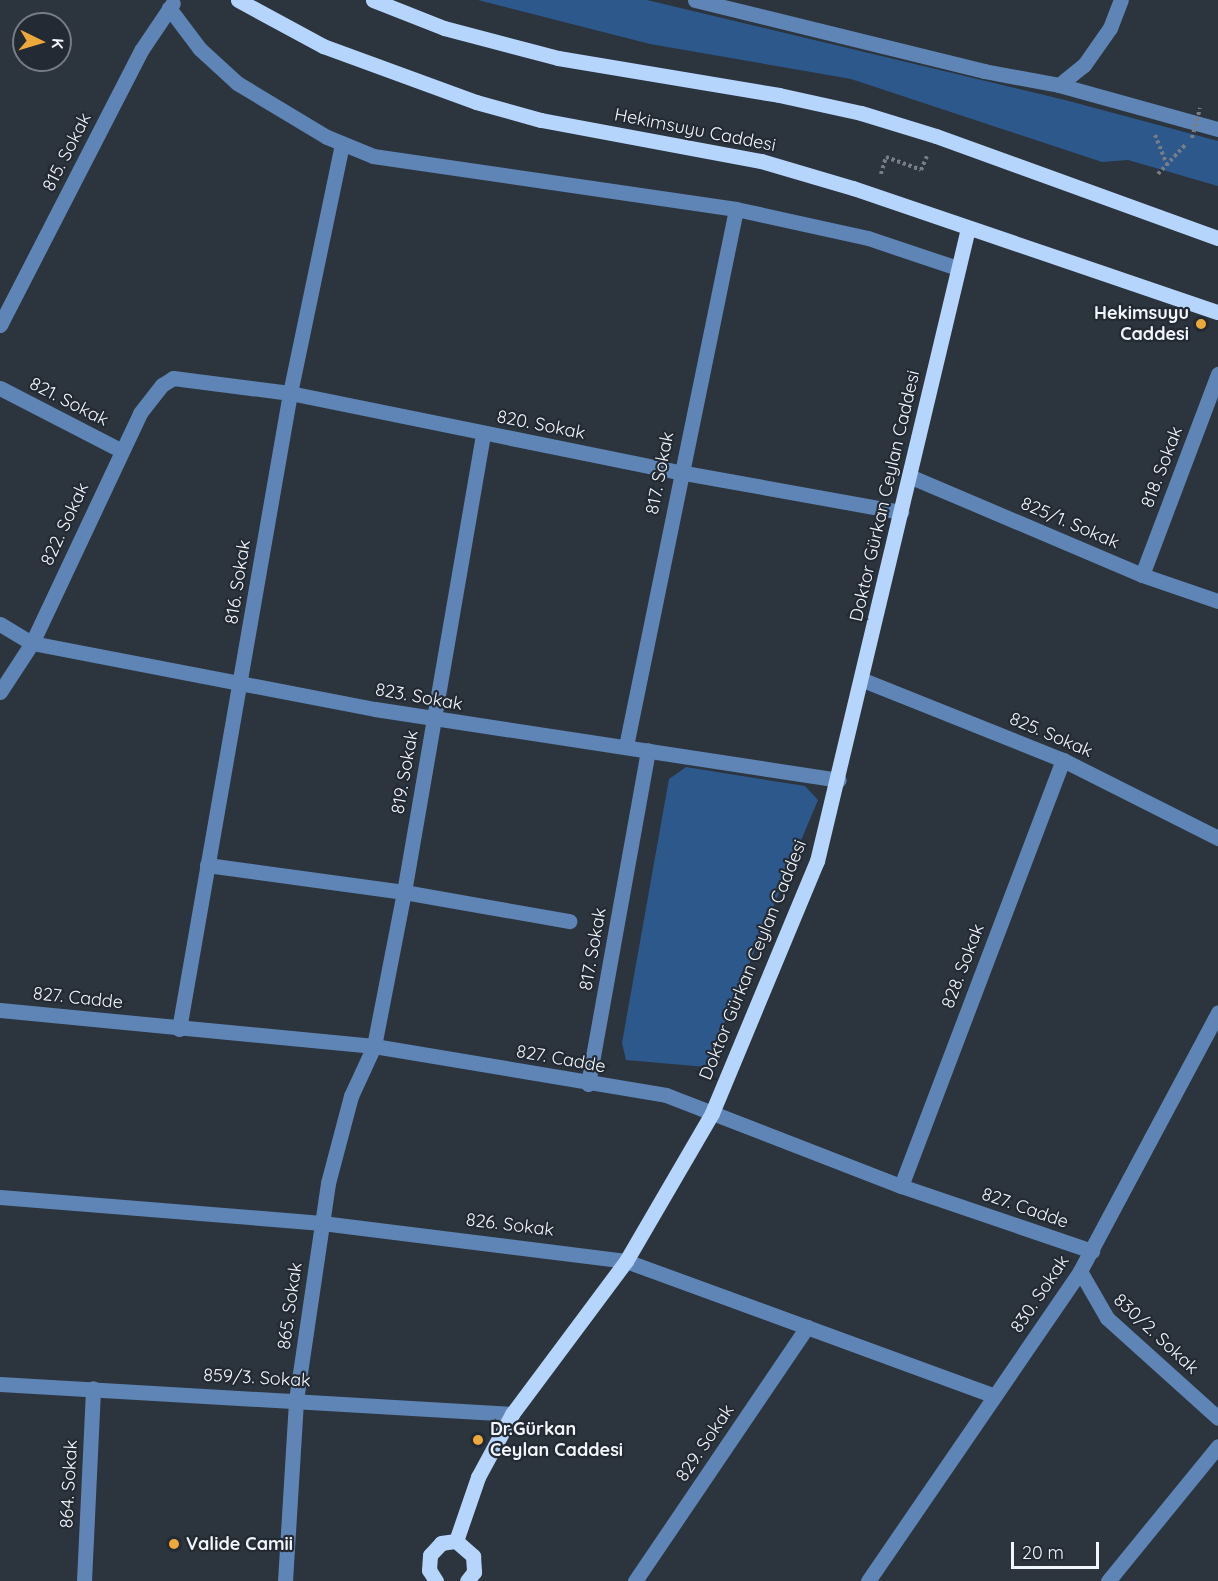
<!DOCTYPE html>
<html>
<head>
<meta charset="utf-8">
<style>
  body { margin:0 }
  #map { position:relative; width:1218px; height:1581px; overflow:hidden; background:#2c343e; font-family:Quicksand,sans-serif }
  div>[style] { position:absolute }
  .green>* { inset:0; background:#2d588c }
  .path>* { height:4px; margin-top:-2px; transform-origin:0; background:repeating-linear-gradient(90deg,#777e86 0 3px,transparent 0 6px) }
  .minor>* { height:15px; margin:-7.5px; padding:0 7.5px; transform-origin:7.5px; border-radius:7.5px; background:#5e85b5 }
  .major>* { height:15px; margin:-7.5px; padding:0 7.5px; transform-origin:7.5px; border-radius:7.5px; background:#b5d5fc }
  .path-bridge>* { height:4px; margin-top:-2px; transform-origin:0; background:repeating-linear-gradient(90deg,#777e86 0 3px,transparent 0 6px) }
  .dots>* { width:16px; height:16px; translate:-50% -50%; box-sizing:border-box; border:3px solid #232a33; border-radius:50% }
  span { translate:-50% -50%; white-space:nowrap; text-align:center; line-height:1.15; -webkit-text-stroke:4.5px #232a33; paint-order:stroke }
  .street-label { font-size:18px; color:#f1f6fc }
  .poi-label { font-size:18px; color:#f1f6fc; font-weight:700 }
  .right { translate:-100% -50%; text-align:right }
  .left { translate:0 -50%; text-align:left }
  .north { position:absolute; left:12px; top:12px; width:60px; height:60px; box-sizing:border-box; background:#232a33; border:2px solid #757c83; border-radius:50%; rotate:95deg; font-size:16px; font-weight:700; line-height:24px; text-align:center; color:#f1f6fc }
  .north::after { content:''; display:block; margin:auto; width:21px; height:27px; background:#eda83c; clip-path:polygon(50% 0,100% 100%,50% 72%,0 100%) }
  .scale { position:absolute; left:1011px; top:1542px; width:88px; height:27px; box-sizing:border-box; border:3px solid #f1f6fc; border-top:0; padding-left:8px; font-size:18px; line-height:21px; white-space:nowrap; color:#f1f6fc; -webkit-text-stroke:4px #232a33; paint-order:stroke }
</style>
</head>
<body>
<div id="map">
  <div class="green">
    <i style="clip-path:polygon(478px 0,647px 0,1065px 100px,1218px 141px,1218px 186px,1128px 160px,1102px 162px,851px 79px,650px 44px)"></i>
    <i style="clip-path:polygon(686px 767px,805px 786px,818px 800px,706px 1067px,626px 1060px,622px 1043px,669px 779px)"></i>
  </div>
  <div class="path">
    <i style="left:1155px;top:135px;width:32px;rotate:68deg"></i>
    <i style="left:881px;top:174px;width:18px;rotate:-74deg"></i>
    <i style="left:886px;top:157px;width:37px;rotate:20deg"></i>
    <i style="left:921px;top:170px;width:15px;rotate:-67deg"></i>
    <i style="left:1158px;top:174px;width:42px;rotate:-46.9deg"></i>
  </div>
  <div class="minor">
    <i style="left:695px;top:0;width:298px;rotate:13.8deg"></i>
    <i style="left:984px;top:71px;width:76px;rotate:10.6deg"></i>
    <i style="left:1059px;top:85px;width:32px;rotate:-39deg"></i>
    <i style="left:1084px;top:65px;width:45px;rotate:-54.9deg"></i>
    <i style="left:1110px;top:28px;width:30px;rotate:-69deg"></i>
    <i style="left:169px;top:8px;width:51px;rotate:52.9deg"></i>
    <i style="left:200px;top:49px;width:50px;rotate:42.6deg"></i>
    <i style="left:237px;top:83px;width:105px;rotate:31deg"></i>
    <i style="left:327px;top:137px;width:50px;rotate:22.4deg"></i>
    <i style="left:373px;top:156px;width:367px;rotate:8.3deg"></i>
    <i style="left:736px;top:209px;width:135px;rotate:12.4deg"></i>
    <i style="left:868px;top:238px;width:94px;rotate:18.6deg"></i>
    <i style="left:1059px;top:85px;width:165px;rotate:15.5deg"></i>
    <i style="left:0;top:325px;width:310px;rotate:-62.8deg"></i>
    <i style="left:142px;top:49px;width:55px;rotate:-56deg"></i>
    <i style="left:0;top:388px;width:135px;rotate:27.3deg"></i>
    <i style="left:909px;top:476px;width:253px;rotate:23deg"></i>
    <i style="left:1142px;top:575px;width:80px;rotate:18.9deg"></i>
    <i style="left:1142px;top:575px;width:215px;rotate:-69.3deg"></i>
    <i style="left:0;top:624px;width:37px;rotate:31deg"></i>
    <i style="left:32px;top:643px;width:349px;rotate:10.9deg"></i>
    <i style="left:375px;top:709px;width:469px;rotate:8.7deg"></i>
    <i style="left:863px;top:680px;width:215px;rotate:21.8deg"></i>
    <i style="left:1063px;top:760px;width:174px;rotate:26.7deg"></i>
    <i style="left:0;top:692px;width:59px;rotate:-56.9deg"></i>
    <i style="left:32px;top:643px;width:254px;rotate:-64.8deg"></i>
    <i style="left:140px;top:413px;width:36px;rotate:-52deg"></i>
    <i style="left:162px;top:385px;width:13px;rotate:-32deg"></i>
    <i style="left:173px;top:378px;width:118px;rotate:7.3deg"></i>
    <i style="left:290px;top:393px;width:397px;rotate:11.5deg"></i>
    <i style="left:679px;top:472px;width:226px;rotate:10.2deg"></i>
    <i style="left:626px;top:746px;width:548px;rotate:-78.42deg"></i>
    <i style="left:207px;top:865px;width:199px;rotate:7.8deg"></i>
    <i style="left:404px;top:892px;width:168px;rotate:10deg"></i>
    <i style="left:0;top:1010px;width:376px;rotate:5.5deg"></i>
    <i style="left:374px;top:1046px;width:296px;rotate:9.5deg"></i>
    <i style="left:666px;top:1095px;width:252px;rotate:21.2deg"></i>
    <i style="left:901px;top:1186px;width:202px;rotate:18.8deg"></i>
    <i style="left:179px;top:1029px;width:646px;rotate:-80.1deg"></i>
    <i style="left:290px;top:393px;width:254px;rotate:-78.2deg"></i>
    <i style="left:588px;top:1084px;width:339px;rotate:-79.8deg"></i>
    <i style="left:901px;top:1186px;width:456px;rotate:-69.2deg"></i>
    <i style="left:0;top:1197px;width:323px;rotate:4.6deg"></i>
    <i style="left:322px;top:1223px;width:306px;rotate:7.1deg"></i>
    <i style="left:626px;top:1261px;width:391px;rotate:20.1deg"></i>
    <i style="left:1080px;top:1271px;width:54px;rotate:60.1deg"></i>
    <i style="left:1107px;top:1318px;width:149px;rotate:42deg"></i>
    <i style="left:0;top:1384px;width:513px;rotate:3.35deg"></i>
    <i style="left:84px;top:1581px;width:193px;rotate:-87.3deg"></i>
    <i style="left:285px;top:1581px;width:181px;rotate:-86.5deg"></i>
    <i style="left:296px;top:1400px;width:219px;rotate:-81.6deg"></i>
    <i style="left:328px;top:1183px;width:90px;rotate:-75.2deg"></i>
    <i style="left:351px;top:1096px;width:55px;rotate:-65.3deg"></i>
    <i style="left:374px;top:1046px;width:157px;rotate:-79deg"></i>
    <i style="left:404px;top:892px;width:466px;rotate:-80.2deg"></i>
    <i style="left:635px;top:1581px;width:307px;rotate:-55.9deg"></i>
    <i style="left:868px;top:1581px;width:376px;rotate:-55.6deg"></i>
    <i style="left:1080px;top:1271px;width:293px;rotate:-61.9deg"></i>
    <i style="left:1108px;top:1581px;width:174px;rotate:-50.8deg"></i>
  </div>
  <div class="major">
    <i style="left:238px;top:0;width:97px;rotate:28.4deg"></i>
    <i style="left:323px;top:46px;width:163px;rotate:20.1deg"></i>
    <i style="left:476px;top:102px;width:67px;rotate:15.5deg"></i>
    <i style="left:541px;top:120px;width:224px;rotate:10.6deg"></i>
    <i style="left:761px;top:161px;width:96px;rotate:16.4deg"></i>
    <i style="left:853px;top:188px;width:385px;rotate:18.8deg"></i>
    <i style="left:373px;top:0;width:76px;rotate:21.5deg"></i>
    <i style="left:444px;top:28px;width:118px;rotate:14.7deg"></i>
    <i style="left:558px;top:58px;width:224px;rotate:9.5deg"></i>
    <i style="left:779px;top:95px;width:84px;rotate:12.4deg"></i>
    <i style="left:861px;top:113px;width:78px;rotate:17deg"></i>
    <i style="left:936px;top:136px;width:300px;rotate:19.9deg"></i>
    <i style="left:456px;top:1541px;width:68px;rotate:-71deg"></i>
    <i style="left:478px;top:1477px;width:72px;rotate:-61.6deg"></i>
    <i style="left:512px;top:1414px;width:191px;rotate:-53.3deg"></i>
    <i style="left:626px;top:1261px;width:171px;rotate:-59.8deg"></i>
    <i style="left:712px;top:1113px;width:273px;rotate:-67.4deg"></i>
    <i style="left:817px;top:861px;width:651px;rotate:-76.58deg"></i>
    <i style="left:436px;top:1581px;width:13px;rotate:-122deg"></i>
    <i style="left:429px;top:1570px;width:15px;rotate:-86deg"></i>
    <i style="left:430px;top:1555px;width:16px;rotate:-47deg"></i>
    <i style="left:441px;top:1543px;width:15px;rotate:-8deg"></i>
    <i style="left:456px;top:1541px;width:23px;rotate:41deg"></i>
    <i style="left:473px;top:1556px;width:16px;rotate:86deg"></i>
    <i style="left:474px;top:1572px;width:11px;rotate:128deg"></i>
  </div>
  <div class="path-bridge">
    <i style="left:1192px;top:138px;width:31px;rotate:-75deg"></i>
  </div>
  <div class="dots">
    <i style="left:1201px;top:324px;background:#eda83c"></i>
    <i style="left:478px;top:1440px;background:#eda83c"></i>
    <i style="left:174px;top:1544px;background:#eda83c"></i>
  </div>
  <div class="street-label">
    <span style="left:695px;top:130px;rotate:11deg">Hekimsuyu Caddesi</span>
    <span style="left:67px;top:152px;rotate:-63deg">815. Sokak</span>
    <span style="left:69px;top:402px;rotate:27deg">821. Sokak</span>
    <span style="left:541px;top:425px;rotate:11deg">820. Sokak</span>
    <span style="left:1162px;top:467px;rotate:-69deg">818. Sokak</span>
    <span style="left:660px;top:473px;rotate:-79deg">817. Sokak</span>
    <span style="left:885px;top:496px;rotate:-77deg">Doktor Gürkan Ceylan Caddesi</span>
    <span style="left:1070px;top:523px;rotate:23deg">825/1. Sokak</span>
    <span style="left:65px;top:524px;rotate:-65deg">822. Sokak</span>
    <span style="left:238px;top:582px;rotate:-81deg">816. Sokak</span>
    <span style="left:419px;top:697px;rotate:10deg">823. Sokak</span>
    <span style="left:1051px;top:735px;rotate:23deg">825. Sokak</span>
    <span style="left:405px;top:772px;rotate:-80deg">819. Sokak</span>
    <span style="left:593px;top:949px;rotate:-80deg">817. Sokak</span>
    <span style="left:753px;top:960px;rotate:-68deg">Doktor Gürkan Ceylan Caddesi</span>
    <span style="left:963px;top:966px;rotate:-69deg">828. Sokak</span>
    <span style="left:78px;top:998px;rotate:6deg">827. Cadde</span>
    <span style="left:561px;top:1059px;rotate:10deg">827. Cadde</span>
    <span style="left:1025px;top:1208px;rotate:19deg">827. Cadde</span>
    <span style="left:510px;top:1225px;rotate:7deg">826. Sokak</span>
    <span style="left:1040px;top:1294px;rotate:-56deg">830. Sokak</span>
    <span style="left:290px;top:1306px;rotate:-82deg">865. Sokak</span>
    <span style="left:1156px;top:1334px;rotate:43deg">830/2. Sokak</span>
    <span style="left:257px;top:1378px;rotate:3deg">859/3. Sokak</span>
    <span style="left:705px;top:1443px;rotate:-56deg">829. Sokak</span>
    <span style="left:69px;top:1484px;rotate:-87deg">864. Sokak</span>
  </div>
  <div class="poi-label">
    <span class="right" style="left:1189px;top:324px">Hekimsuyu<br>Caddesi</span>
    <span class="left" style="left:490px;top:1440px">Dr.Gürkan<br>Ceylan Caddesi</span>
    <span class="left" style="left:186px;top:1544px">Valide Camii</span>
  </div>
  <div class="north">K</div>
  <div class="scale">20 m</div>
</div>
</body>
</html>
